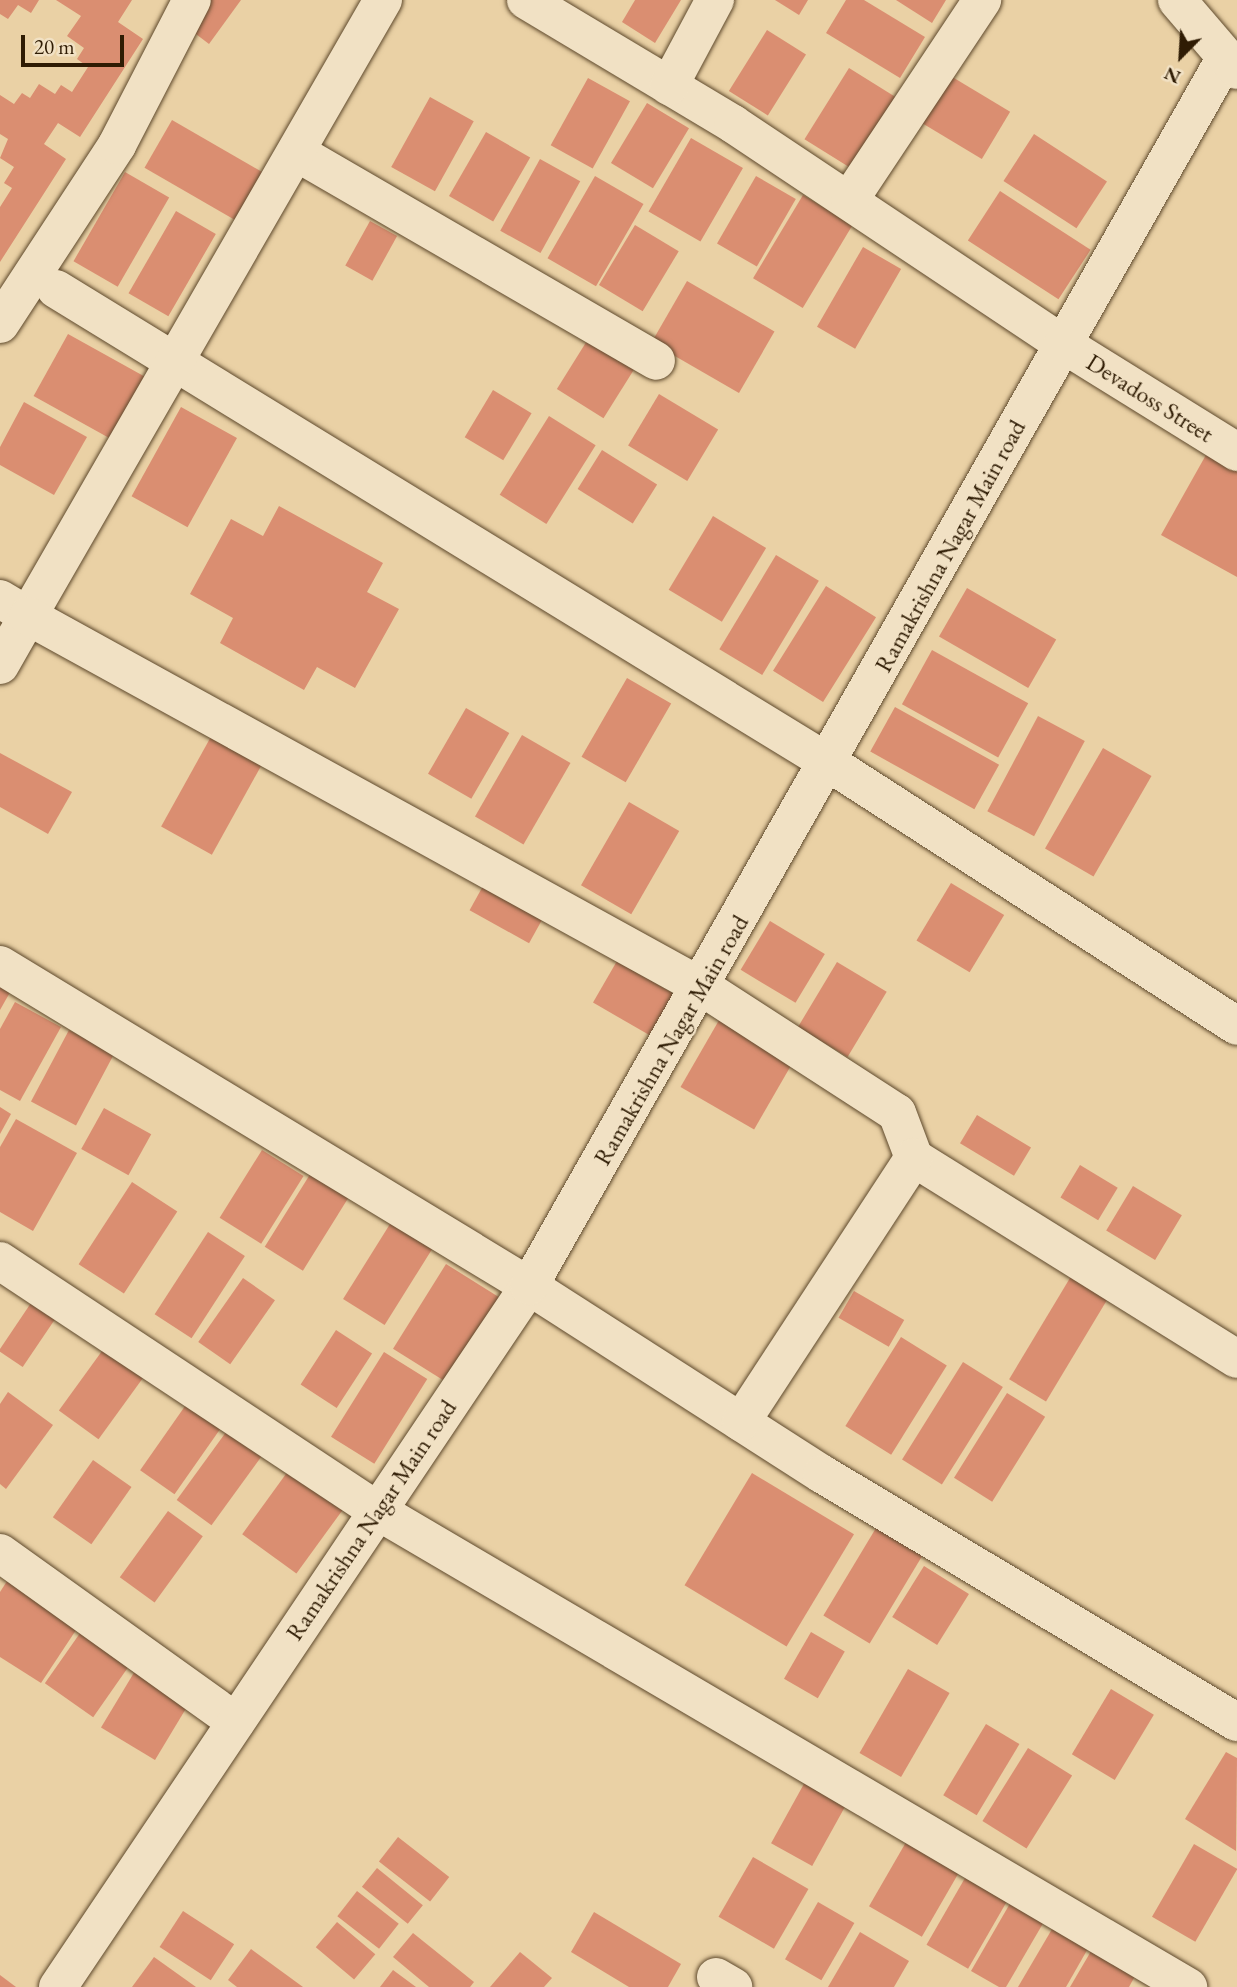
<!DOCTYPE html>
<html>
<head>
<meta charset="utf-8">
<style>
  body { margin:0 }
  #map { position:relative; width:1237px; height:1987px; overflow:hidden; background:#ead1a5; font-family:"EB Garamond",serif }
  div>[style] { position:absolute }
  .building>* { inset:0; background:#da8e71; transform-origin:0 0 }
  .roads { filter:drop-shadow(0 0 2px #5e492c) drop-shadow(0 0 2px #5e492c) }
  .minor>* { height:38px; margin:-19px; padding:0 19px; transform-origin:19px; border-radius:19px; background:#f1e1c4 }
  .tertiary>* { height:38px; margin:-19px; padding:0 19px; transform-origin:19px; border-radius:19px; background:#f1e1c4 }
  span { translate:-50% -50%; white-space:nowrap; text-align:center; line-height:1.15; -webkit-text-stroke:5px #f1e1c4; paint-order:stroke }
  .street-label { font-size:24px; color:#2f1c04 }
  .north { position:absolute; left:1146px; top:21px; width:70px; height:70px; -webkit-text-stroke:5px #f1e1c4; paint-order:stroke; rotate:204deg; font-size:19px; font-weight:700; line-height:28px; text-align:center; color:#2f1c04 }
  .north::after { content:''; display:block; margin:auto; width:24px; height:32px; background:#2f1c04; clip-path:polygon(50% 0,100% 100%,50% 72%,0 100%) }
  .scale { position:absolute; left:21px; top:35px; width:103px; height:32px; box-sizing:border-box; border:4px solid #2f1c04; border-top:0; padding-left:9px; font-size:21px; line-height:24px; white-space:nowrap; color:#2f1c04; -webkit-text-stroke:5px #f1e1c4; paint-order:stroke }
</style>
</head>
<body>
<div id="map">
  <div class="building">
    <i style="clip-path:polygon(0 0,39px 0,31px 13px,18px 5px,8px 19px,0 14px)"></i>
    <i style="clip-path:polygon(56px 0,132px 0,118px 22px,143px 39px,80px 137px,58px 123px,44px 144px,66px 159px,0 262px,0 207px,12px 188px,4px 183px,14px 167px,0 158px,8px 139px,0 134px,0 95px,14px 104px,22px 93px,30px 98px,39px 84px,55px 94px,61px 85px,72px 92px,88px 67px,77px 59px,84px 48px,67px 36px,81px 16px)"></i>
    <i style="clip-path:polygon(210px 0,241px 0,209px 44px,188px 28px)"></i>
    <i style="clip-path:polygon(635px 0,681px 0,655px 43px,622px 22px)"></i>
    <i style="clip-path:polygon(775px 0,808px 0,799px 15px)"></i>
    <i style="clip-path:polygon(846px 0,864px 0,925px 37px,900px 78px,826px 33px)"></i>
    <i style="clip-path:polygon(896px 0,946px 0,932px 23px)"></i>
    <i style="left:767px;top:30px;width:46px;height:72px;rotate:32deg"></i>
    <i style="left:849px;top:68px;width:61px;height:84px;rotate:32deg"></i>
    <i style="left:939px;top:69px;width:83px;height:55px;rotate:31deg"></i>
    <i style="left:588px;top:78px;width:48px;height:77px;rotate:29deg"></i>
    <i style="left:430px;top:97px;width:50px;height:80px;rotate:29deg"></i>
    <i style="left:647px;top:103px;width:49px;height:70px;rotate:31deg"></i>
    <i style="left:172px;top:120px;width:105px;height:55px;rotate:30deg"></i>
    <i style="left:486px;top:132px;width:51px;height:74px;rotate:30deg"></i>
    <i style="left:1034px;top:134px;width:87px;height:56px;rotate:33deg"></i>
    <i style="left:691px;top:138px;width:60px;height:85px;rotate:30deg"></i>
    <i style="left:540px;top:159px;width:46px;height:82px;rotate:29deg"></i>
    <i style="left:125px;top:172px;width:51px;height:103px;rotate:30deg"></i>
    <i style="left:595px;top:176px;width:56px;height:95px;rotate:30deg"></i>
    <i style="left:756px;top:176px;width:46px;height:78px;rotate:30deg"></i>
    <i style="left:1000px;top:191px;width:108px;height:59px;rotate:33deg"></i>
    <i style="left:803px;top:195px;width:58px;height:97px;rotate:31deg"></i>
    <i style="left:176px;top:211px;width:46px;height:95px;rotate:30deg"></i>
    <i style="left:370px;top:221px;width:31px;height:51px;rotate:29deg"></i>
    <i style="left:635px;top:225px;width:51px;height:70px;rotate:31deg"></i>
    <i style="left:863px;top:247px;width:44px;height:92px;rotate:30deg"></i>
    <i style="left:687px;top:281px;width:101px;height:71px;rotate:30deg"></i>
    <i style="left:595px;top:328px;width:55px;height:72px;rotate:32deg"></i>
    <i style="left:68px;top:334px;width:88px;height:71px;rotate:29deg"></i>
    <i style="left:493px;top:390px;width:45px;height:55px;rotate:31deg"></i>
    <i style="left:659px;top:394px;width:69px;height:60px;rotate:31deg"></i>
    <i style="clip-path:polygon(24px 402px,87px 437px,54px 495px,0 465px,0 447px)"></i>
    <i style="left:181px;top:407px;width:64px;height:102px;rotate:29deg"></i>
    <i style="left:549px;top:416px;width:55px;height:93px;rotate:32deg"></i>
    <i style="clip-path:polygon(1211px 446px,1237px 461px,1237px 577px,1161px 535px)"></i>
    <i style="left:602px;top:450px;width:65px;height:46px;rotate:32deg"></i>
    <i style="clip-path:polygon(279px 506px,383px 563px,367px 592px,399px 609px,355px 688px,317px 667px,304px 690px,220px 643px,233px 618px,190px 594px,231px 519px,263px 536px)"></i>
    <i style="left:713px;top:516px;width:62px;height:86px;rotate:31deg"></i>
    <i style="left:776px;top:555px;width:50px;height:110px;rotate:31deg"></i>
    <i style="left:826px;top:586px;width:59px;height:100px;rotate:32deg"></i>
    <i style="left:967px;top:588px;width:103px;height:56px;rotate:30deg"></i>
    <i style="left:932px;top:650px;width:110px;height:62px;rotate:29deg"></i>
    <i style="left:627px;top:678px;width:51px;height:91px;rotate:30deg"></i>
    <i style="left:895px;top:707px;width:119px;height:51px;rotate:29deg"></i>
    <i style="left:466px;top:708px;width:50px;height:76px;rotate:30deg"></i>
    <i style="left:1038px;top:716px;width:53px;height:108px;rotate:28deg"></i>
    <i style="left:213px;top:733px;width:58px;height:107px;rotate:29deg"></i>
    <i style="left:522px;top:735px;width:56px;height:94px;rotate:30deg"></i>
    <i style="left:1103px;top:748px;width:56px;height:116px;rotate:30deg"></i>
    <i style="clip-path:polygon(0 753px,72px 792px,48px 834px,0 807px)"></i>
    <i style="left:629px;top:802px;width:58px;height:96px;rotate:30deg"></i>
    <i style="left:488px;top:877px;width:68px;height:38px;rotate:29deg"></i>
    <i style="left:951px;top:883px;width:62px;height:67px;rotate:31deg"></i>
    <i style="left:770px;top:921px;width:64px;height:57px;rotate:31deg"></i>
    <i style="left:617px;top:961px;width:69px;height:48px;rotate:30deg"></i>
    <i style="left:837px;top:962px;width:58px;height:76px;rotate:31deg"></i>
    <i style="clip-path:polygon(0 980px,13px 987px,0 1010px)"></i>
    <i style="clip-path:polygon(15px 1002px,61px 1027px,20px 1101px,0 1090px,0 1029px)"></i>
    <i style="left:722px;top:1015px;width:85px;height:83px;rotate:30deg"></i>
    <i style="left:69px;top:1030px;width:51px;height:81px;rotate:28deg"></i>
    <i style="clip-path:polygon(0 1107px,11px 1114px,0 1134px)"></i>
    <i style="left:104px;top:1108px;width:54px;height:47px;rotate:29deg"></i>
    <i style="left:977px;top:1115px;width:63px;height:33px;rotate:31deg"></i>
    <i style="clip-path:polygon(16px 1119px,77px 1153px,33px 1231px,0 1212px,0 1147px)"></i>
    <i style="left:262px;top:1150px;width:49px;height:80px;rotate:32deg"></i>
    <i style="left:1080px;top:1165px;width:44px;height:38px;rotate:31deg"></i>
    <i style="left:314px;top:1168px;width:45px;height:93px;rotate:32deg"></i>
    <i style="left:132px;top:1182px;width:54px;height:98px;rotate:33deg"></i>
    <i style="left:1133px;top:1186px;width:57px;height:52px;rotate:31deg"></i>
    <i style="left:395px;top:1216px;width:49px;height:98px;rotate:32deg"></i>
    <i style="left:208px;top:1232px;width:44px;height:98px;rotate:33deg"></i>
    <i style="left:446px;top:1264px;width:65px;height:100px;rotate:32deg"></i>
    <i style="left:1073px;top:1273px;width:43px;height:124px;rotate:31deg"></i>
    <i style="left:243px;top:1278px;width:39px;height:78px;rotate:35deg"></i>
    <i style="left:854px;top:1291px;width:58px;height:31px;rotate:30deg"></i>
    <i style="left:35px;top:1297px;width:29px;height:65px;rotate:34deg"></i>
    <i style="left:336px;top:1330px;width:43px;height:65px;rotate:33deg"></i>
    <i style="left:901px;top:1337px;width:54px;height:105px;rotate:32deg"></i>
    <i style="left:110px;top:1340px;width:49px;height:87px;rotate:36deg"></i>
    <i style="left:384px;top:1352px;width:51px;height:100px;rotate:32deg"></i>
    <i style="left:963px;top:1362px;width:47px;height:115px;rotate:32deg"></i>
    <i style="clip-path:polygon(8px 1392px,53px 1425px,6px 1489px,0 1484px,0 1404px)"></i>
    <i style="left:1007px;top:1393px;width:45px;height:100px;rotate:32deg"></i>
    <i style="left:190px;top:1399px;width:42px;height:87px;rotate:35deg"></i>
    <i style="left:229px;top:1428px;width:43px;height:89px;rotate:36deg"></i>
    <i style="left:93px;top:1460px;width:47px;height:70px;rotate:35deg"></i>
    <i style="left:291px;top:1467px;width:67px;height:83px;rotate:36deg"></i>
    <i style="left:752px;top:1473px;width:119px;height:131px;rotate:31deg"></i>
    <i style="left:168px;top:1511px;width:43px;height:82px;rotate:36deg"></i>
    <i style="left:879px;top:1523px;width:54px;height:108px;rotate:31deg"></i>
    <i style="left:924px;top:1566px;width:53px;height:60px;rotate:32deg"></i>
    <i style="clip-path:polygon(11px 1575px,82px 1621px,41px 1683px,0 1657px,0 1592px)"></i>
    <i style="left:85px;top:1626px;width:59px;height:70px;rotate:35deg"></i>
    <i style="left:811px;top:1632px;width:39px;height:54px;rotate:30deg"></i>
    <i style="left:908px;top:1669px;width:48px;height:97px;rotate:30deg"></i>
    <i style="left:135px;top:1671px;width:63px;height:66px;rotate:31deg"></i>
    <i style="left:1111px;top:1689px;width:50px;height:76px;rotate:31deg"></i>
    <i style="left:986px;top:1724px;width:39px;height:83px;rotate:31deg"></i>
    <i style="left:1028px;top:1748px;width:52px;height:86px;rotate:32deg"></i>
    <i style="clip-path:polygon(1226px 1752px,1237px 1758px,1236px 1851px,1185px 1819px)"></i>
    <i style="left:805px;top:1782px;width:47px;height:70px;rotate:29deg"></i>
    <i style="left:398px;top:1837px;width:65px;height:31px;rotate:38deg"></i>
    <i style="left:909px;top:1837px;width:61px;height:80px;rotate:30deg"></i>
    <i style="left:1194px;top:1844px;width:50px;height:84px;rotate:30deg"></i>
    <i style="left:753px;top:1857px;width:64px;height:69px;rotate:30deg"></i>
    <i style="left:377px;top:1868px;width:59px;height:24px;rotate:39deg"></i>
    <i style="left:965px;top:1878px;width:48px;height:77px;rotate:30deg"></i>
    <i style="left:357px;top:1891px;width:53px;height:32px;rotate:38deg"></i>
    <i style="clip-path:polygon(1012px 1900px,1045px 1920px,1006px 1987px,999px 1987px,971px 1971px)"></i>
    <i style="left:818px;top:1902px;width:42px;height:66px;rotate:30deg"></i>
    <i style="left:183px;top:1911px;width:61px;height:43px;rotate:33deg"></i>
    <i style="clip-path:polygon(594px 1912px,681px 1964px,668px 1987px,629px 1987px,571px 1952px)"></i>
    <i style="left:337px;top:1922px;width:50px;height:33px;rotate:40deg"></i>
    <i style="clip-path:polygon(1055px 1924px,1090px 1945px,1066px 1987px,1018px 1987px)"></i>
    <i style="clip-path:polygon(860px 1932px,909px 1961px,894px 1987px,828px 1987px)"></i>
    <i style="clip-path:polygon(413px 1933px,474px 1982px,470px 1987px,429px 1987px,393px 1957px)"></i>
    <i style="clip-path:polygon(1097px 1941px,1140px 1967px,1129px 1987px,1070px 1987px)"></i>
    <i style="clip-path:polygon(251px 1949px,303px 1987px,237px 1987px,228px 1980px)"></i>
    <i style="clip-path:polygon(520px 1952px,552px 1978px,544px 1987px,490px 1987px)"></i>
    <i style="clip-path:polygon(154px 1957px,196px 1987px,132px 1987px)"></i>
    <i style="clip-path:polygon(393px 1970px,416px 1987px,380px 1987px)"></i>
    <i style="clip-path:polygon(0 1975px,16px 1987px,0 1987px)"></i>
  </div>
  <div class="roads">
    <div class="minor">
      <i style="left:526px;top:0;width:241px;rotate:30.9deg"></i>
      <i style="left:733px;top:124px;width:397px;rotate:33.7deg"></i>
      <i style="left:1063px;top:344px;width:205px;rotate:31.8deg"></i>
      <i style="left:669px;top:86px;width:98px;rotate:-61.9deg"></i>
      <i style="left:296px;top:152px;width:416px;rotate:30.1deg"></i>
      <i style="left:850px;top:199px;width:239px;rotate:-56.4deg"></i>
      <i style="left:56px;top:289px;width:907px;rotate:31.52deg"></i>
      <i style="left:829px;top:763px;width:485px;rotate:32.8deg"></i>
      <i style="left:0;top:324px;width:214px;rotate:-56.8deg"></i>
      <i style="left:117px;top:145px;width:163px;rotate:-62.7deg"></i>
      <i style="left:0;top:599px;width:33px;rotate:31deg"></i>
      <i style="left:28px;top:616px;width:711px;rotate:-60.05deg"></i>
      <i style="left:0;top:665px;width:56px;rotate:-60.3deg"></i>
      <i style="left:28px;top:616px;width:769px;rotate:28.83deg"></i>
      <i style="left:702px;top:987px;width:232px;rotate:32.9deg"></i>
      <i style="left:897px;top:1113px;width:48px;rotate:69.3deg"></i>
      <i style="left:914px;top:1158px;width:380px;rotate:31.9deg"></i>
      <i style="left:0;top:965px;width:619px;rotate:31.25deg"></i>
      <i style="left:529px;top:1286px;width:348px;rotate:32.7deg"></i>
      <i style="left:822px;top:1474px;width:483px;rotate:30.9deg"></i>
      <i style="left:0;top:1261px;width:451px;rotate:33.5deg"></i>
      <i style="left:376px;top:1510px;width:942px;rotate:30.43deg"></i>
      <i style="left:741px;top:1422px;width:316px;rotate:-56.8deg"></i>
      <i style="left:0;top:1553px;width:290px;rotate:35.6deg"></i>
      <i style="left:716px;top:1977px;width:20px;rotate:30deg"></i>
      <i style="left:58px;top:1987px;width:845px;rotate:-56.1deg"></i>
      <i style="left:529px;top:1286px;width:1413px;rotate:-60.44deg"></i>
    </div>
    <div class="tertiary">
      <i style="left:1177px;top:0;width:92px;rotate:49.4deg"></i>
    </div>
  </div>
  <div class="street-label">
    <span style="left:1150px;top:398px;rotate:32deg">Devadoss Street</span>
    <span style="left:950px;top:546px;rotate:-61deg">Ramakrishna Nagar Main road</span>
    <span style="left:671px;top:1040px;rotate:-60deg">Ramakrishna Nagar Main road</span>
    <span style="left:371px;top:1520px;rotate:-56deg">Ramakrishna Nagar Main road</span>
  </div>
  <div class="north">N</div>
  <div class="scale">20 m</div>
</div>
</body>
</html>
